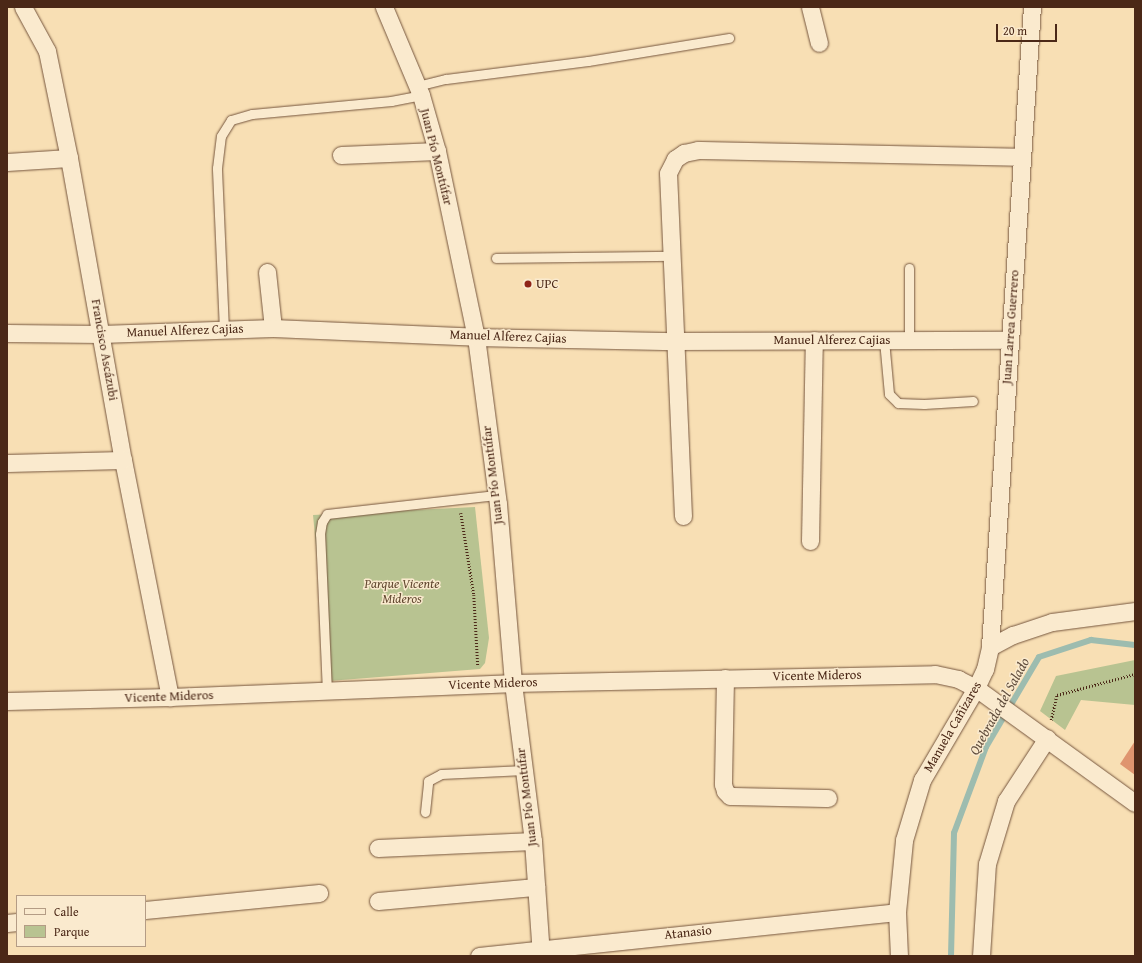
<!DOCTYPE html>
<html>
<head>
<meta charset="utf-8">
<style>
  body { margin:0 }
  #map { position:relative; width:1142px; height:963px; overflow:hidden; background:#f8dfb4; font-family:"Gentium Book Plus",serif }
  div>[style] { position:absolute }
  .green>* { inset:0; background:#b8c391 }
  .stream>* { height:6px; margin:-3px; padding:0 3px; transform-origin:3px; border-radius:3px; background:#9dbcaf }
  .building>* { inset:0; background:#df956f }
  .path>* { height:2.5px; margin-top:-1.25px; transform-origin:0; background:repeating-linear-gradient(90deg,#4b2817 0 1px,transparent 0 3px) }
  .roads { filter:drop-shadow(0 0 1px #76563e) drop-shadow(0 0 1px #76563e) }
  .lane>* { height:9px; margin:-4.5px; padding:0 4.5px; transform-origin:4.5px; border-radius:4.5px; background:#faeace }
  .street>* { height:17px; margin:-8.5px; padding:0 8.5px; transform-origin:8.5px; border-radius:8.5px; background:#faeace }
  .dots>* { width:11px; height:11px; translate:-50% -50%; box-sizing:border-box; border:2px solid #faeace; border-radius:50% }
  span { translate:-50% -50%; white-space:nowrap; text-align:center; line-height:1.15; -webkit-text-stroke:3px #faeace; paint-order:stroke }
  .street-label { font-size:13px; color:#4b2817 }
  .poi-label { font-size:13px; color:#4b2817 }
  .left { translate:0 -50%; text-align:left }
  .park-label { font-size:13px; color:#61472f; font-style:italic }
  .water-label { font-size:14px; color:#604d3d; font-style:italic }
  .frame { position:absolute; inset:0; border:8px solid #4b2817; pointer-events:none }
  .legend { position:absolute; left:16px; top:895px; width:130px; height:52px; box-sizing:border-box; background:#faeace; border:1px solid #b49c85; margin:0; padding:5px 7px; list-style:none; font-size:12px; color:#4b2817 }
  .legend li { display:flex; align-items:center; gap:8px; height:20px }
  .legend b { width:20px; border:1px solid #b49c85 }
  .scale { position:absolute; left:996px; top:24px; width:61px; height:18px; box-sizing:border-box; border:2px solid #4b2817; border-top:0; padding-left:5px; font-size:12px; line-height:14px; white-space:nowrap; color:#4b2817; -webkit-text-stroke:3px #faeace; paint-order:stroke }
</style>
</head>
<body>
<div id="map">
  <div class="green">
    <i style="clip-path:polygon(475px 507px,489px 638px,485px 663px,480px 669px,329px 681px,313px 515px)"></i>
    <i style="clip-path:polygon(1135px 660px,1135px 705px,1081px 700px,1065px 730px,1040px 711px,1056px 676px)"></i>
  </div>
  <div class="stream">
    <i style="left:951px;top:956px;width:123px;rotate:-88.6deg"></i>
    <i style="left:954px;top:833px;width:92px;rotate:-69.6deg"></i>
    <i style="left:986px;top:747px;width:104px;rotate:-59.5deg"></i>
    <i style="left:1039px;top:657px;width:55px;rotate:-18.1deg"></i>
    <i style="left:1091px;top:640px;width:44px;rotate:6.5deg"></i>
  </div>
  <div class="building">
    <i style="clip-path:polygon(1135px 741px,1135px 775px,1120px 764px)"></i>
  </div>
  <div class="path">
    <i style="left:461px;top:513px;width:83px;rotate:81deg"></i>
    <i style="left:474px;top:595px;width:71px;rotate:86.8deg"></i>
    <i style="left:1051px;top:720px;width:26px;rotate:-77deg"></i>
    <i style="left:1057px;top:695px;width:81px;rotate:-15.1deg"></i>
  </div>
  <div class="roads">
    <div class="lane">
      <i style="left:417px;top:86px;width:30px;rotate:-14deg"></i>
      <i style="left:446px;top:79px;width:143px;rotate:-7.2deg"></i>
      <i style="left:588px;top:61px;width:143px;rotate:-9.3deg"></i>
      <i style="left:496px;top:258px;width:175px;rotate:-0.7deg"></i>
      <i style="left:909px;top:268px;width:72px;rotate:90deg"></i>
      <i style="left:224px;top:330px;width:162px;rotate:-92.5deg"></i>
      <i style="left:217px;top:168px;width:32px;rotate:-83deg"></i>
      <i style="left:221px;top:136px;width:19px;rotate:-58deg"></i>
      <i style="left:231px;top:120px;width:22px;rotate:-16deg"></i>
      <i style="left:252px;top:114px;width:140px;rotate:-5.3deg"></i>
      <i style="left:391px;top:101px;width:31px;rotate:-11deg"></i>
      <i style="left:884px;top:340px;width:54px;rotate:84.7deg"></i>
      <i style="left:889px;top:394px;width:13px;rotate:45deg"></i>
      <i style="left:898px;top:403px;width:26px;rotate:2deg"></i>
      <i style="left:924px;top:404px;width:49px;rotate:-3.5deg"></i>
      <i style="left:327px;top:692px;width:158px;rotate:-92.5deg"></i>
      <i style="left:320px;top:534px;width:12px;rotate:-81deg"></i>
      <i style="left:322px;top:522px;width:9px;rotate:-58deg"></i>
      <i style="left:327px;top:514px;width:170px;rotate:-6.4deg"></i>
      <i style="left:425px;top:812px;width:31px;rotate:-84deg"></i>
      <i style="left:428px;top:781px;width:15px;rotate:-28deg"></i>
      <i style="left:441px;top:774px;width:83px;rotate:-2.8deg"></i>
    </div>
    <div class="street">
      <i style="left:23px;top:7px;width:50px;rotate:61.4deg"></i>
      <i style="left:47px;top:51px;width:109px;rotate:78.4deg"></i>
      <i style="left:69px;top:158px;width:307px;rotate:79.9deg"></i>
      <i style="left:123px;top:460px;width:242px;rotate:78.8deg"></i>
      <i style="left:384px;top:7px;width:95px;rotate:67.2deg"></i>
      <i style="left:421px;top:95px;width:58px;rotate:74.1deg"></i>
      <i style="left:437px;top:151px;width:190px;rotate:78.2deg"></i>
      <i style="left:476px;top:337px;width:168px;rotate:82.5deg"></i>
      <i style="left:498px;top:504px;width:180px;rotate:85.2deg"></i>
      <i style="left:513px;top:683px;width:159px;rotate:82.8deg"></i>
      <i style="left:533px;top:841px;width:115px;rotate:86deg"></i>
      <i style="left:810px;top:7px;width:37px;rotate:76deg"></i>
      <i style="left:341px;top:155px;width:96px;rotate:-2.4deg"></i>
      <i style="left:7px;top:162px;width:62px;rotate:-3.7deg"></i>
      <i style="left:267px;top:272px;width:56px;rotate:83.9deg"></i>
      <i style="left:7px;top:333px;width:94px;rotate:0.6deg"></i>
      <i style="left:101px;top:334px;width:172px;rotate:-2deg"></i>
      <i style="left:273px;top:328px;width:203px;rotate:2.5deg"></i>
      <i style="left:476px;top:337px;width:199px;rotate:1.2deg"></i>
      <i style="left:675px;top:341px;width:335px;rotate:-0.2deg"></i>
      <i style="left:7px;top:463px;width:116px;rotate:-1.5deg"></i>
      <i style="left:683px;top:516px;width:343px;rotate:-92.5deg"></i>
      <i style="left:668px;top:173px;width:16px;rotate:-63deg"></i>
      <i style="left:675px;top:159px;width:11px;rotate:-34deg"></i>
      <i style="left:684px;top:153px;width:14px;rotate:-12deg"></i>
      <i style="left:698px;top:150px;width:323px;rotate:1.2deg"></i>
      <i style="left:810px;top:541px;width:201px;rotate:-88.9deg"></i>
      <i style="left:990px;top:647px;width:26px;rotate:-28deg"></i>
      <i style="left:1013px;top:635px;width:41px;rotate:-18.4deg"></i>
      <i style="left:1052px;top:622px;width:84px;rotate:-7.5deg"></i>
      <i style="left:725px;top:678px;width:106px;rotate:91.1deg"></i>
      <i style="left:723px;top:784px;width:7px;rotate:74deg"></i>
      <i style="left:725px;top:791px;width:7px;rotate:45deg"></i>
      <i style="left:730px;top:796px;width:98px;rotate:1.2deg"></i>
      <i style="left:7px;top:701px;width:163px;rotate:-1.4deg"></i>
      <i style="left:170px;top:697px;width:343px;rotate:-2.3deg"></i>
      <i style="left:513px;top:683px;width:422px;rotate:-1.2deg"></i>
      <i style="left:935px;top:674px;width:24px;rotate:12deg"></i>
      <i style="left:958px;top:679px;width:20px;rotate:27deg"></i>
      <i style="left:976px;top:688px;width:196px;rotate:35.9deg"></i>
      <i style="left:378px;top:848px;width:155px;rotate:-2.6deg"></i>
      <i style="left:378px;top:901px;width:159px;rotate:-5.1deg"></i>
      <i style="left:145px;top:910px;width:175px;rotate:-5.6deg"></i>
      <i style="left:7px;top:923px;width:10px;rotate:-6deg"></i>
      <i style="left:479px;top:956px;width:420px;rotate:-6deg"></i>
      <i style="left:899px;top:956px;width:44px;rotate:-92.6deg"></i>
      <i style="left:897px;top:912px;width:72px;rotate:-84.4deg"></i>
      <i style="left:904px;top:840px;width:63px;rotate:-73.3deg"></i>
      <i style="left:922px;top:780px;width:107px;rotate:-59.6deg"></i>
      <i style="left:976px;top:688px;width:21px;rotate:-65deg"></i>
      <i style="left:985px;top:669px;width:23px;rotate:-77deg"></i>
      <i style="left:990px;top:647px;width:641px;rotate:-86.25deg"></i>
      <i style="left:981px;top:956px;width:92px;rotate:-86.3deg"></i>
      <i style="left:987px;top:864px;width:66px;rotate:-73.2deg"></i>
      <i style="left:1006px;top:801px;width:75px;rotate:-56.9deg"></i>
    </div>
  </div>
  <div class="dots">
    <i style="left:528px;top:284px;background:#8f2418"></i>
  </div>
  <div class="street-label">
    <span style="left:436px;top:157px;rotate:76deg">Juan Pío Montúfar</span>
    <span style="left:1011px;top:327px;rotate:-86deg">Juan Larrea Guerrero</span>
    <span style="left:185px;top:331px;rotate:-2deg">Manuel Alferez Cajias</span>
    <span style="left:508px;top:337px;rotate:2deg">Manuel Alferez Cajias</span>
    <span style="left:832px;top:340px">Manuel Alferez Cajias</span>
    <span style="left:104px;top:350px;rotate:80deg">Francisco Ascázubi</span>
    <span style="left:493px;top:475px;rotate:-97deg">Juan Pío Montúfar</span>
    <span style="left:817px;top:676px;rotate:-1deg">Vicente Mideros</span>
    <span style="left:493px;top:684px;rotate:-2deg">Vicente Mideros</span>
    <span style="left:169px;top:697px;rotate:-2deg">Vicente Mideros</span>
    <span style="left:953px;top:727px;rotate:-60deg">Manuela Cañizares</span>
    <span style="left:527px;top:797px;rotate:-97deg">Juan Pío Montúfar</span>
    <span style="left:688px;top:933px;rotate:-6deg">Atanasio</span>
  </div>
  <div class="poi-label">
    <span class="left" style="left:536px;top:284px">UPC</span>
  </div>
  <div class="park-label">
    <span style="left:402px;top:592px">Parque Vicente<br>Mideros</span>
  </div>
  <div class="water-label">
    <span style="left:999px;top:706px;rotate:-61deg">Quebrada del Salado</span>
  </div>
  <div class="frame"></div>
  <ul class="legend">
  <li><b style="height:5px;background:#faeace"></b>Calle</li>
  <li><b style="height:11px;background:#b8c391"></b>Parque</li>
  </ul>
  <div class="scale">20 m</div>
</div>
</body>
</html>
